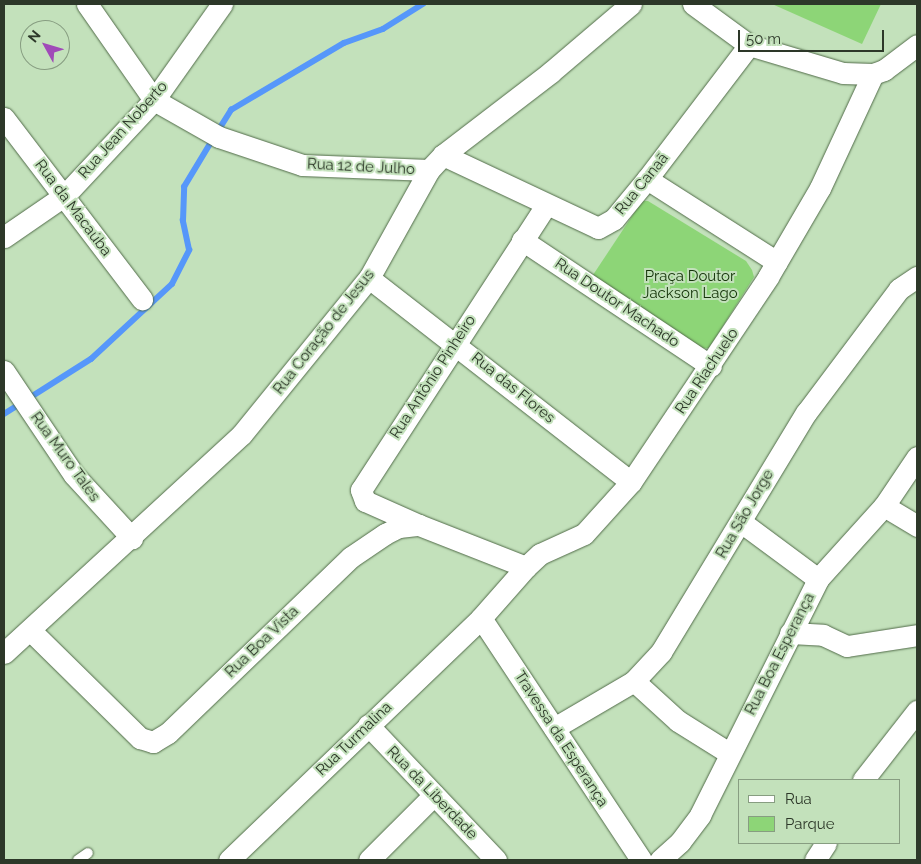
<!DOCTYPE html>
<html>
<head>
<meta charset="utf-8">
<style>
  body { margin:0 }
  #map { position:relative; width:921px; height:864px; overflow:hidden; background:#c3e1bb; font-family:Raleway,sans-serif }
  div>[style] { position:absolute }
  .green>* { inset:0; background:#8dd577 }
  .stream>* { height:5.5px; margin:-2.75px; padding:0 2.75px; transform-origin:2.75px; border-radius:2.75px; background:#5697fa }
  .roads { filter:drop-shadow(0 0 1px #516b49) drop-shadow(0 0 1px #516b49) }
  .service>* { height:10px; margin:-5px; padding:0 5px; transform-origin:5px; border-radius:5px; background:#fff }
  .minor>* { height:21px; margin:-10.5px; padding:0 10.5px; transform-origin:10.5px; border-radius:10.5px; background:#fff }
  span { translate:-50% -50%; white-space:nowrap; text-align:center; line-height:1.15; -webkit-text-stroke:4px #c3e1bb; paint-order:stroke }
  .street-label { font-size:15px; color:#2d3829 }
  .park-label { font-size:15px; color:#15340a }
  .frame { position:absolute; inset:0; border:5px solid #2d3829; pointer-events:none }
  .legend { position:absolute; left:738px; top:779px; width:162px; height:65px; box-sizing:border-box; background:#c3e1bb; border:1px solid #879d81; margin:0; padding:6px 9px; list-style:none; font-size:15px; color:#2d3829 }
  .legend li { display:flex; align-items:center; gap:10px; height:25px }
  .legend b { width:25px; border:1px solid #879d81 }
  .north { position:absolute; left:20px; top:20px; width:50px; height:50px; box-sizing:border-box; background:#c3e1bb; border:1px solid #879d81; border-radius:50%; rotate:309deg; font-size:14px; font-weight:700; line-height:20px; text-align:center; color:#2d3829 }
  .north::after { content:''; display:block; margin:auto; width:18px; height:22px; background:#a04ab8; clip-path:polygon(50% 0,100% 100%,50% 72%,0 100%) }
  .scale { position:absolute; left:738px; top:30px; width:146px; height:22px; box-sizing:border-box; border:2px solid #2d3829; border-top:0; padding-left:6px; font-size:15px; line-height:18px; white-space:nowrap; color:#2d3829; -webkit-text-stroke:4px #c3e1bb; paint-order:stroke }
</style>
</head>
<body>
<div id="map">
  <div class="green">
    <i style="clip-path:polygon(772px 4px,881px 4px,862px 44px)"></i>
    <i style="clip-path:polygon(642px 201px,648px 201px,746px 261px,752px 270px,754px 277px,709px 348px,697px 349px,591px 278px)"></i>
  </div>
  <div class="stream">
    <i style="left:218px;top:131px;width:25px;rotate:-58deg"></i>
    <i style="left:231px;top:110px;width:131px;rotate:-30.7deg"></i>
    <i style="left:344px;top:43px;width:41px;rotate:-19.7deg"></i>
    <i style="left:383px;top:29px;width:47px;rotate:-32deg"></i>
    <i style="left:4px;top:414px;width:103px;rotate:-32.3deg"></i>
    <i style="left:91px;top:359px;width:110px;rotate:-42.8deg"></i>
    <i style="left:172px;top:284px;width:38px;rotate:-63deg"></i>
    <i style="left:189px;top:250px;width:30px;rotate:-102deg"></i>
    <i style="left:183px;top:221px;width:34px;rotate:-88deg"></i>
    <i style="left:184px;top:187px;width:56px;rotate:-58.9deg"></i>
  </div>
  <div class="roads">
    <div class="service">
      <i style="left:78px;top:860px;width:12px;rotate:-35deg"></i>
    </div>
    <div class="minor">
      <i style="left:87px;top:4px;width:117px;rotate:55.1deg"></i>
      <i style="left:154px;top:100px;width:75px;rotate:29.6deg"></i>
      <i style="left:219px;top:137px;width:88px;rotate:18.6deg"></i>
      <i style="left:302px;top:165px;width:127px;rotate:2.3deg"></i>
      <i style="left:693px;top:4px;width:69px;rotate:36.2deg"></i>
      <i style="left:749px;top:45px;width:98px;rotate:16.6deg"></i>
      <i style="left:843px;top:73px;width:30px;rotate:2deg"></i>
      <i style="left:873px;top:74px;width:12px;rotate:-20deg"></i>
      <i style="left:884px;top:70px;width:41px;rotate:-37.1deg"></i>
      <i style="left:4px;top:118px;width:228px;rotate:52.7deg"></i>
      <i style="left:443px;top:155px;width:171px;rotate:25.2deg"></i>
      <i style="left:598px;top:228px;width:18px;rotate:-29deg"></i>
      <i style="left:614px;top:219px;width:52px;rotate:-50.5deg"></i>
      <i style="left:647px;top:179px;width:168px;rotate:-52.7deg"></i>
      <i style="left:647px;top:179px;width:154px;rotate:32.6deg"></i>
      <i style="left:4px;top:237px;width:74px;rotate:-34.5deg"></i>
      <i style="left:65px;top:195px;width:130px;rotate:-46.9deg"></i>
      <i style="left:154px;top:100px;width:118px;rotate:-54.7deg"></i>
      <i style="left:522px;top:240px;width:227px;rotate:33.7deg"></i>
      <i style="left:369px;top:278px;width:332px;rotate:37.9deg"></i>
      <i style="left:4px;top:371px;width:125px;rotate:56.1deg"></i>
      <i style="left:74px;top:475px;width:86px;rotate:47.4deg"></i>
      <i style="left:884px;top:506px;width:39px;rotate:31deg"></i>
      <i style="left:741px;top:522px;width:96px;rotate:36.5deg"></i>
      <i style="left:419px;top:525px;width:59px;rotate:-156deg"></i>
      <i style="left:365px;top:501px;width:12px;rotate:-110deg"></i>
      <i style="left:361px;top:490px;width:340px;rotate:-57deg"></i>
      <i style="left:481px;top:618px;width:290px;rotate:56.5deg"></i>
      <i style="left:31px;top:631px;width:153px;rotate:44.5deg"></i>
      <i style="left:140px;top:738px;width:14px;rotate:17deg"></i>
      <i style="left:153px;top:742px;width:17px;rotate:-31deg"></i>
      <i style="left:168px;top:733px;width:254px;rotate:-43.9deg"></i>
      <i style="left:351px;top:557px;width:41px;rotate:-34.1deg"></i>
      <i style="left:385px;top:534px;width:16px;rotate:-27deg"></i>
      <i style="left:399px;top:527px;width:20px;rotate:-6deg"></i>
      <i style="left:419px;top:525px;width:115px;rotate:21.4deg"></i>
      <i style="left:790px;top:633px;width:33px;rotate:3deg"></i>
      <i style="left:823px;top:635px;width:26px;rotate:25deg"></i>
      <i style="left:847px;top:646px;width:71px;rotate:-8.9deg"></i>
      <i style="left:4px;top:653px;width:323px;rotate:-42.6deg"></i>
      <i style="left:242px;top:434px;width:201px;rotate:-50.9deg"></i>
      <i style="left:369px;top:278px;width:124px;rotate:-60.9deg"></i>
      <i style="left:429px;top:170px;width:21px;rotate:-47deg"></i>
      <i style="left:443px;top:155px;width:136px;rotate:-37.5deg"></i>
      <i style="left:551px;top:72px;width:105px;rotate:-40.4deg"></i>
      <i style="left:634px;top:681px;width:59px;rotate:42.3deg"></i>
      <i style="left:678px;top:721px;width:60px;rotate:32.1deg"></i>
      <i style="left:368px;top:725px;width:186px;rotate:46.5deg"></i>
      <i style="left:554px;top:728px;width:93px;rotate:-30.4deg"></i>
      <i style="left:634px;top:681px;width:40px;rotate:-47deg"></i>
      <i style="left:661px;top:652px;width:280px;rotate:-58.8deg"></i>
      <i style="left:806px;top:413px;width:155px;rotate:-53.1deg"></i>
      <i style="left:899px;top:289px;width:22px;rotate:-34deg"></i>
      <i style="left:863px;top:780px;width:88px;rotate:-52deg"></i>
      <i style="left:229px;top:860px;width:349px;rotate:-43.8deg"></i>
      <i style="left:481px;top:618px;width:68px;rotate:-48.6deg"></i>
      <i style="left:526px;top:567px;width:19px;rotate:-43deg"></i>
      <i style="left:540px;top:554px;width:48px;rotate:-24.4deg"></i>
      <i style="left:584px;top:534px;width:70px;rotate:-47.9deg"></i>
      <i style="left:631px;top:482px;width:247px;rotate:-56.2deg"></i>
      <i style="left:768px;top:277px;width:103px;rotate:-59.7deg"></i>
      <i style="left:820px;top:188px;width:126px;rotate:-65.1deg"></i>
      <i style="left:369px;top:860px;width:92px;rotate:-45deg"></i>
      <i style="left:660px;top:860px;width:27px;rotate:-42deg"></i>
      <i style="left:680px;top:842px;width:34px;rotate:-53deg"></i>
      <i style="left:700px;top:815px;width:264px;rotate:-63.4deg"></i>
      <i style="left:818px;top:579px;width:98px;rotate:-47.9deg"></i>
      <i style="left:884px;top:506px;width:59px;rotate:-56deg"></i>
      <i style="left:815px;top:860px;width:20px;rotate:-57deg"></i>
    </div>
  </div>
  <div class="street-label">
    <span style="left:123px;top:130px;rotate:-48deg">Rua Jean Noberto</span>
    <span style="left:361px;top:167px;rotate:3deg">Rua 12 de Julho</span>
    <span style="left:642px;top:184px;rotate:-51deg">Rua Canaã</span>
    <span style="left:73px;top:208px;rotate:53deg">Rua da Macaúba</span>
    <span style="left:617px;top:303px;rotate:34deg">Rua Doutor Machado</span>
    <span style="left:324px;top:332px;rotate:-52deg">Rua Coração de Jesus</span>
    <span style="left:707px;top:371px;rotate:-56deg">Rua Riachuelo</span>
    <span style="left:433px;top:377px;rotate:-57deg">Rua Antônio Pinheiro</span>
    <span style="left:513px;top:388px;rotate:39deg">Rua das Flores</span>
    <span style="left:65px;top:457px;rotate:54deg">Rua Muro Tales</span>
    <span style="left:745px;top:514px;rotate:-60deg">Rua São Jorge</span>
    <span style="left:262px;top:642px;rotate:-44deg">Rua Boa Vista</span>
    <span style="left:780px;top:654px;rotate:-63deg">Rua Boa Esperança</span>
    <span style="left:354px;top:739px;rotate:-44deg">Rua Turmalina</span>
    <span style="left:561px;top:739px;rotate:57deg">Travessa da Esperança</span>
    <span style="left:432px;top:793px;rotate:46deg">Rua da Liberdade</span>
  </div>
  <div class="park-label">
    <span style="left:690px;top:285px">Praça Doutor<br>Jackson Lago</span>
  </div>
  <div class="frame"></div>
  <ul class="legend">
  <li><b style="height:6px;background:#fff"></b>Rua</li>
  <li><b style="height:14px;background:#8dd577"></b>Parque</li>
  </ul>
  <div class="north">N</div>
  <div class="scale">50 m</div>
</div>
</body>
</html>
